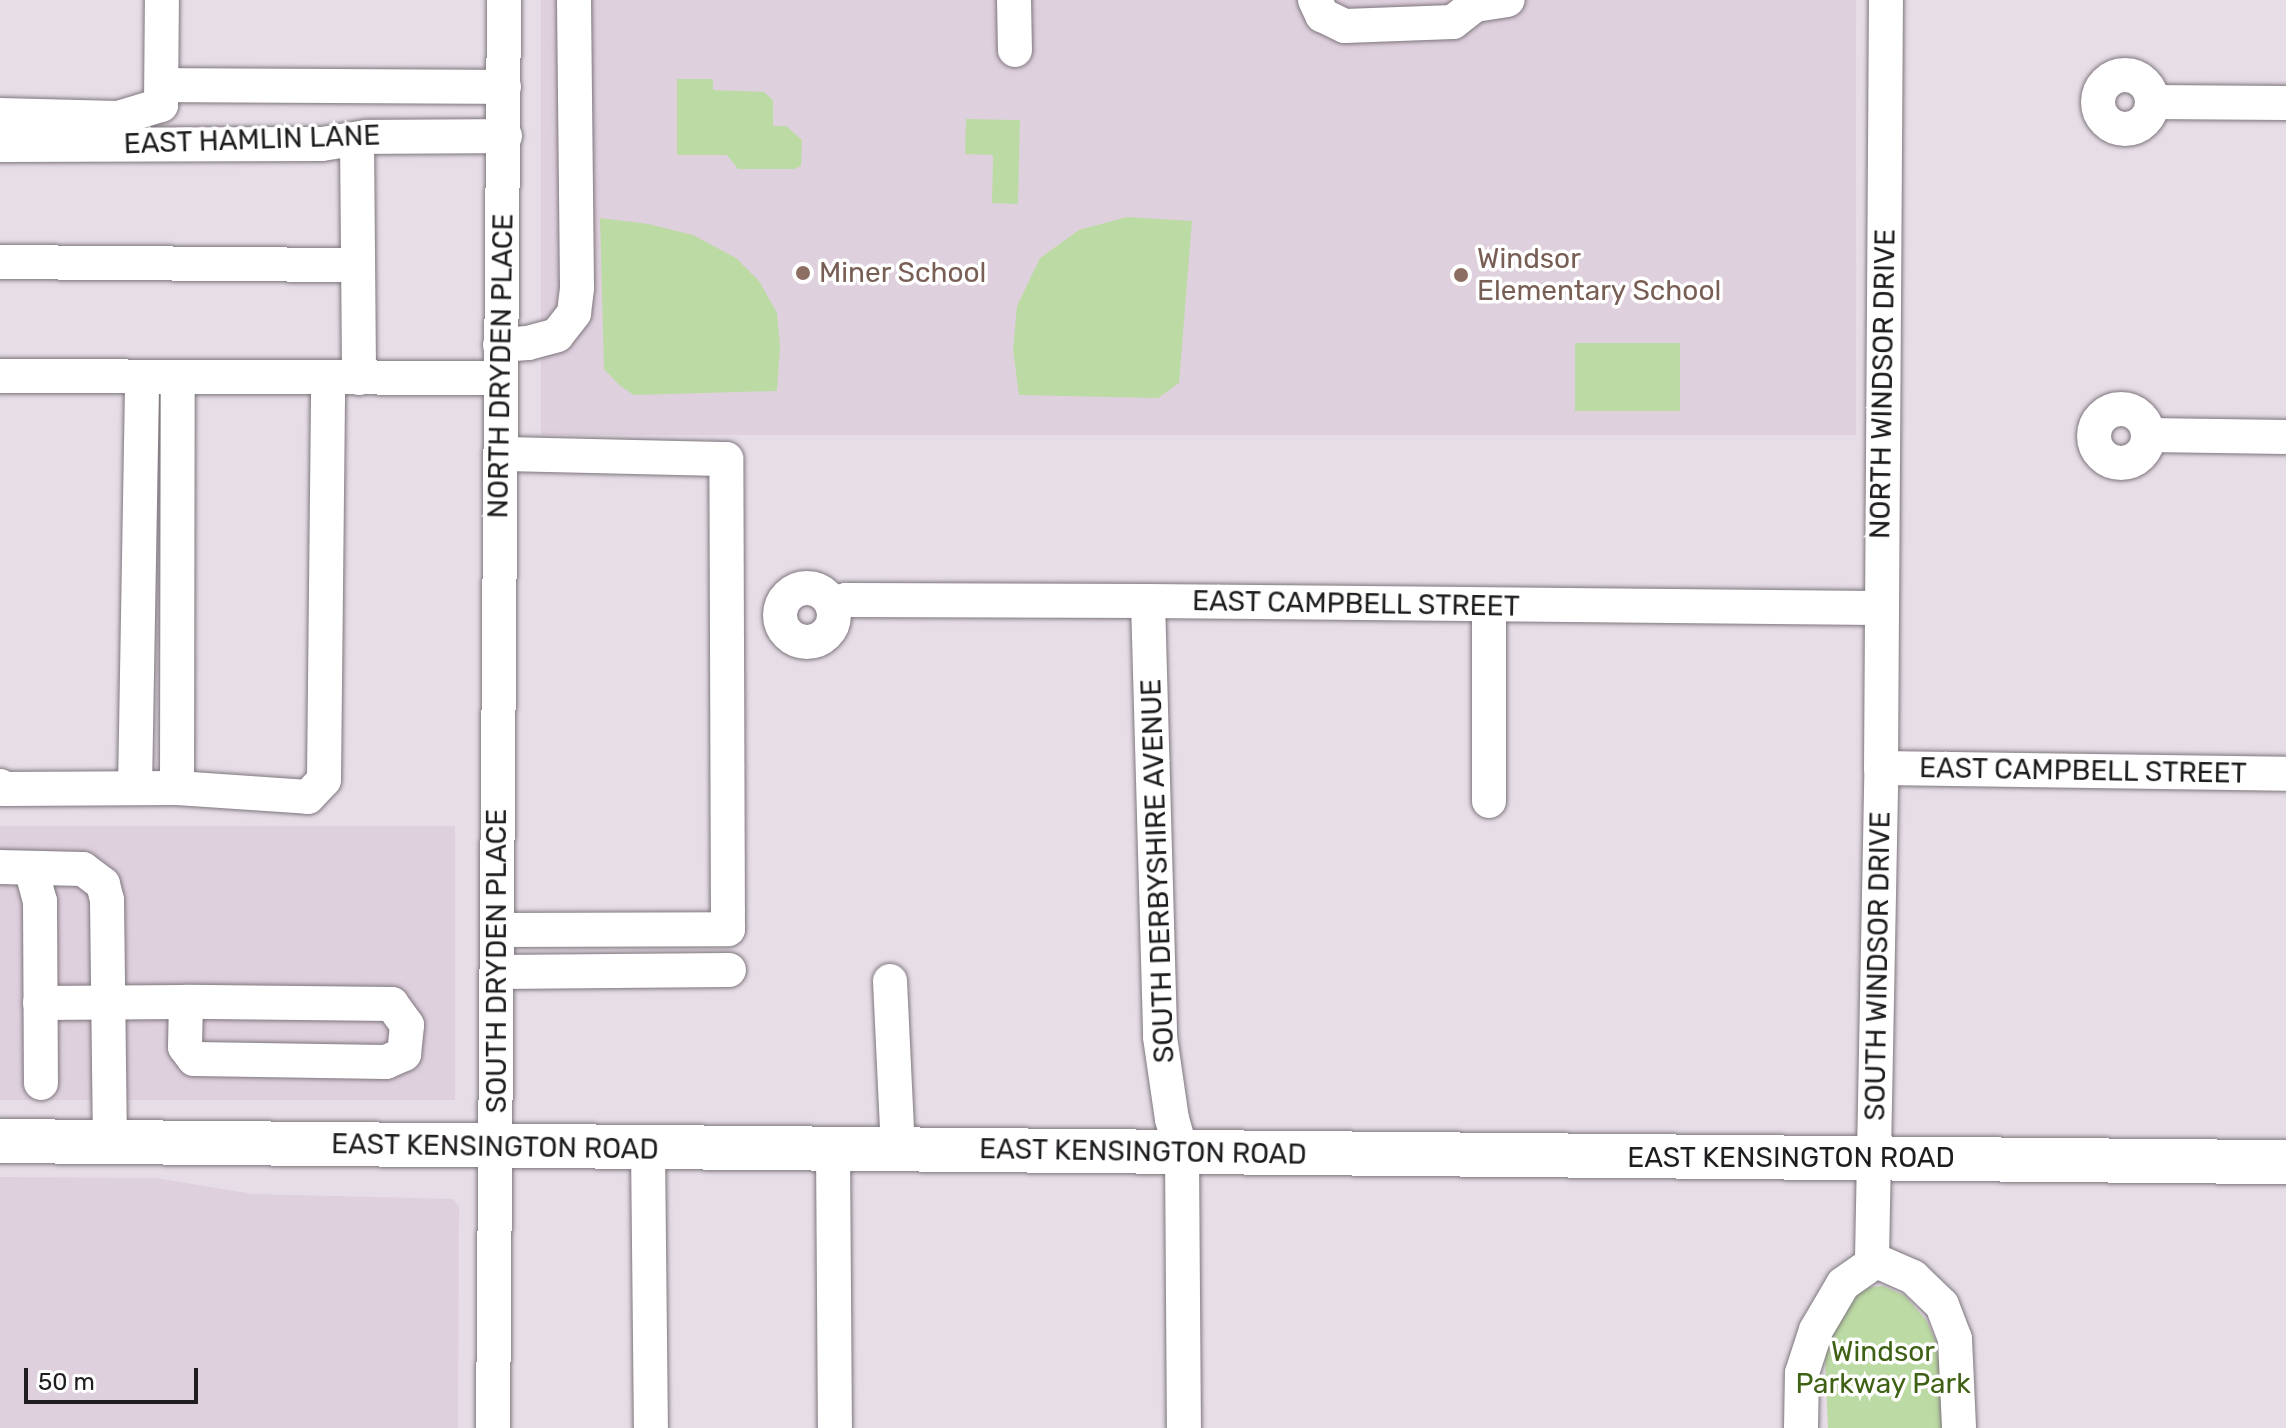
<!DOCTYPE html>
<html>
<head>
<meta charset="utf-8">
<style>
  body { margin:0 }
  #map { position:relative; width:2286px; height:1428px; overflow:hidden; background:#e6dde6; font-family:Rubik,sans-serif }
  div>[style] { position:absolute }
  .built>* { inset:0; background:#dfd0de; transform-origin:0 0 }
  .green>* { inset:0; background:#bcdaa3; transform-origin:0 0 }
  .roads { filter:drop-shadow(0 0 2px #7e767d) drop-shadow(0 0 2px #7e767d) }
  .minor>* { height:34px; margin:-17px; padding:0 17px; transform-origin:17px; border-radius:17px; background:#fff }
  .minor>.ring { margin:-17px; padding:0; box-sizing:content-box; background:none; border:34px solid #fff; border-radius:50% }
  .major>* { height:44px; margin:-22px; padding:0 22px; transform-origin:22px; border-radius:22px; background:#fff }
  .dots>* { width:22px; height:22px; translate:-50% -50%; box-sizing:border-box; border:4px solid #fff; border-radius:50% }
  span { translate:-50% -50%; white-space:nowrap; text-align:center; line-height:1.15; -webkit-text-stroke:7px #fff; paint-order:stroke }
  .street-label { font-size:28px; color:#201d20 }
  .education-label { font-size:28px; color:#785e54 }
  .left { translate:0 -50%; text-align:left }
  .park-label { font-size:28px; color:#3f6114 }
  .scale { position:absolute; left:24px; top:1368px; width:174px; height:36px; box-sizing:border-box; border:4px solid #201d20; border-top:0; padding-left:10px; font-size:24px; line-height:28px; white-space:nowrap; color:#201d20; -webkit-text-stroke:6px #fff; paint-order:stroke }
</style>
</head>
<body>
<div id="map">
  <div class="built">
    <i style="left:541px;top:0;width:1315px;height:435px"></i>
    <i style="left:0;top:826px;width:455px;height:274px"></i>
    <i style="clip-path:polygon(0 1177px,156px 1178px,253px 1194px,453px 1199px,459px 1207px,458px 1428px,0 1428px)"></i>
  </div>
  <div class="green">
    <i style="clip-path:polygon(677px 79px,713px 79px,713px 90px,764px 92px,773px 100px,773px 126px,786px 126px,802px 140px,801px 166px,794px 169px,738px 169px,727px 155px,677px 155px)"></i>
    <i style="clip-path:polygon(966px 119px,1020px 120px,1018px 204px,992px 203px,993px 155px,965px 154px)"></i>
    <i style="clip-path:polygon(1127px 217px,1192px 221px,1179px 383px,1158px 398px,1019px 395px,1013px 350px,1017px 306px,1040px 258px,1079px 230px)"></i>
    <i style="clip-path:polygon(600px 218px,648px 224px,693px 235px,736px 258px,759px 281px,777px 313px,780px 347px,777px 391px,634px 395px,619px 385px,604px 369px)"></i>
    <i style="left:1575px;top:343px;width:105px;height:68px"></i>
    <i style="clip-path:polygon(1883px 1286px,1905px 1296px,1926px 1320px,1937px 1344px,1946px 1428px,1828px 1428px,1824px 1331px,1862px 1288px)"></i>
  </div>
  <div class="roads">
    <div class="minor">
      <i style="left:1014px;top:0;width:50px;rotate:88.9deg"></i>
      <i style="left:1315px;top:0;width:17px;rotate:65deg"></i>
      <i style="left:1322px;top:15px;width:25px;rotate:26deg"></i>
      <i style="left:1345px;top:26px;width:108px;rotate:-2.1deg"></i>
      <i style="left:1453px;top:22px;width:28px;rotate:-38deg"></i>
      <i style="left:1475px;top:5px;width:33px;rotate:-9deg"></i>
      <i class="ring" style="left:2098px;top:75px;width:20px;height:20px"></i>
      <i style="left:162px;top:85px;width:342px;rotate:0.3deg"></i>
      <i style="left:2152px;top:102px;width:134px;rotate:0.4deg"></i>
      <i style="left:0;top:115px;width:118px;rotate:1.5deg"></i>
      <i style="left:118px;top:118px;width:45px;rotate:-16.8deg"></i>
      <i style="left:161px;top:105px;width:105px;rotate:-89.5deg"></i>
      <i style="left:357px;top:139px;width:239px;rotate:89.5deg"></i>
      <i style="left:0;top:145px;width:322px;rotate:-0.2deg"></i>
      <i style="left:322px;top:144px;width:45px;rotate:-9deg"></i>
      <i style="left:366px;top:137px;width:139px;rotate:-0.4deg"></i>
      <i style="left:0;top:262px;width:358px;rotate:0.5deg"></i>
      <i style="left:500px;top:345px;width:28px;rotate:-4deg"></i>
      <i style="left:528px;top:343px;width:30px;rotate:-15deg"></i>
      <i style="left:557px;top:335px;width:28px;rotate:-52deg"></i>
      <i style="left:574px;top:313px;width:26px;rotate:-83deg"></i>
      <i style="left:577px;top:287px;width:287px;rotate:-90.6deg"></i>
      <i style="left:0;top:376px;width:500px;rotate:0.23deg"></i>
      <i class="ring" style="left:2094px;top:409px;width:20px;height:20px"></i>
      <i style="left:2148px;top:435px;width:138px;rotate:0.8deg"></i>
      <i class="ring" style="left:780px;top:588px;width:20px;height:20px"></i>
      <i style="left:1148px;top:601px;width:436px;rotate:88.4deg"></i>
      <i style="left:1160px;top:1037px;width:83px;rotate:81.7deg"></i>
      <i style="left:1172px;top:1119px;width:35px;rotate:74deg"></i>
      <i style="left:1182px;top:1153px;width:275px;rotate:89.6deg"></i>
      <i style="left:832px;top:605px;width:15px;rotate:-20deg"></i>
      <i style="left:846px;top:600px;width:302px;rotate:0.2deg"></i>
      <i style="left:1148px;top:601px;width:733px;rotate:0.55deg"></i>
      <i style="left:1489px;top:606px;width:195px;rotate:90deg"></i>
      <i style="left:1881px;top:768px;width:405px;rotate:0.8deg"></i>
      <i style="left:0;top:786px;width:4px;rotate:45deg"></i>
      <i style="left:3px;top:789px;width:174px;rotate:-0.3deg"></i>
      <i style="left:177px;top:788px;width:131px;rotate:3.9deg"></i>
      <i style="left:308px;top:797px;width:23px;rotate:-47deg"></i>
      <i style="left:324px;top:780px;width:402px;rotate:-89.4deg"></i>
      <i style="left:135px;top:788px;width:410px;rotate:-89deg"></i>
      <i style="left:177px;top:788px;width:410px;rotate:-89.9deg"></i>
      <i style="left:0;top:867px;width:83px;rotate:1.4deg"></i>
      <i style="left:83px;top:869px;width:25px;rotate:37deg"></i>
      <i style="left:103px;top:884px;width:16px;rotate:76deg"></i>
      <i style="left:107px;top:900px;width:243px;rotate:89.3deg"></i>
      <i style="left:31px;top:868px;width:34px;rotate:75deg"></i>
      <i style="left:40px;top:901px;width:182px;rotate:89.7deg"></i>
      <i style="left:498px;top:930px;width:230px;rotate:-0.2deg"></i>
      <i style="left:728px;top:929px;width:470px;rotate:-90.2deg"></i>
      <i style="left:726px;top:459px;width:226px;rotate:-178.7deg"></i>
      <i style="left:498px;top:972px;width:231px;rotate:-0.5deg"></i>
      <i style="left:890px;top:981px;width:169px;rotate:87.3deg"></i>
      <i style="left:40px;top:1003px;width:146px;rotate:-0.4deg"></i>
      <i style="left:186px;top:1002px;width:45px;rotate:91.3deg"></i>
      <i style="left:185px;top:1047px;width:15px;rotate:53deg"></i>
      <i style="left:194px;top:1059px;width:192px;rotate:0.9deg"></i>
      <i style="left:386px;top:1062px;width:20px;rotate:-24deg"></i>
      <i style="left:404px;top:1054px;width:29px;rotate:-84deg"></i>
      <i style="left:407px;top:1025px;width:26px;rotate:-126deg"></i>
      <i style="left:392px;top:1004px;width:206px;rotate:-179.4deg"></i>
      <i style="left:648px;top:1148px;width:280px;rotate:89.4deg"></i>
      <i style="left:833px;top:1150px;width:278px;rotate:89.6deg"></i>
      <i style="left:1872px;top:1259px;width:45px;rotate:23.7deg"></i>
      <i style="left:1913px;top:1277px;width:40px;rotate:44deg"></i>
      <i style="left:1942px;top:1305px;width:36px;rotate:69deg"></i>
      <i style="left:1955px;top:1339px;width:89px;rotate:87.4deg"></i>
      <i style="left:493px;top:1428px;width:1428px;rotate:-89.56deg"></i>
      <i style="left:1801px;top:1428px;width:55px;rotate:-89deg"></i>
      <i style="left:1802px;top:1373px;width:45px;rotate:-72deg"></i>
      <i style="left:1816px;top:1330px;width:53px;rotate:-59.6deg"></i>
      <i style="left:1843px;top:1284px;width:35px;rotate:-35deg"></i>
      <i style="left:1872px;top:1264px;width:5px;rotate:-90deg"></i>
      <i style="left:1872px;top:1259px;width:491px;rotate:-88.9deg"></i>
      <i style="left:1881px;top:768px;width:768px;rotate:-89.63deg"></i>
    </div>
    <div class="major">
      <i style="left:0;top:1141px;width:2286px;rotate:0.53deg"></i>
    </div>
  </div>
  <div class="dots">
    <i style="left:803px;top:273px;background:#8d6e63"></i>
    <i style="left:1461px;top:275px;background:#8d6e63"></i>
  </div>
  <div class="street-label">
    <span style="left:252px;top:140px;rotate:-2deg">EAST HAMLIN LANE</span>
    <span style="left:501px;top:366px;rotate:-89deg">NORTH DRYDEN PLACE</span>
    <span style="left:1883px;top:384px;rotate:-89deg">NORTH WINDSOR DRIVE</span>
    <span style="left:1356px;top:604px;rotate:1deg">EAST CAMPBELL STREET</span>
    <span style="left:2083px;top:771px;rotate:1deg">EAST CAMPBELL STREET</span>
    <span style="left:1158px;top:871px;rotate:-92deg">SOUTH DERBYSHIRE AVENUE</span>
    <span style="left:497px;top:961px;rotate:-90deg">SOUTH DRYDEN PLACE</span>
    <span style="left:1878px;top:966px;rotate:-89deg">SOUTH WINDSOR DRIVE</span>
    <span style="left:495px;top:1147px;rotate:1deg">EAST KENSINGTON ROAD</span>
    <span style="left:1143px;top:1152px;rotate:1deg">EAST KENSINGTON ROAD</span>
    <span style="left:1791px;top:1158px">EAST KENSINGTON ROAD</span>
  </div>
  <div class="education-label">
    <span class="left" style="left:1477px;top:275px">Windsor<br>Elementary School</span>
    <span class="left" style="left:819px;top:273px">Miner School</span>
  </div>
  <div class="park-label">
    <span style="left:1883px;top:1368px">Windsor<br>Parkway Park</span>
  </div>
  <div class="scale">50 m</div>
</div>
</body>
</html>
